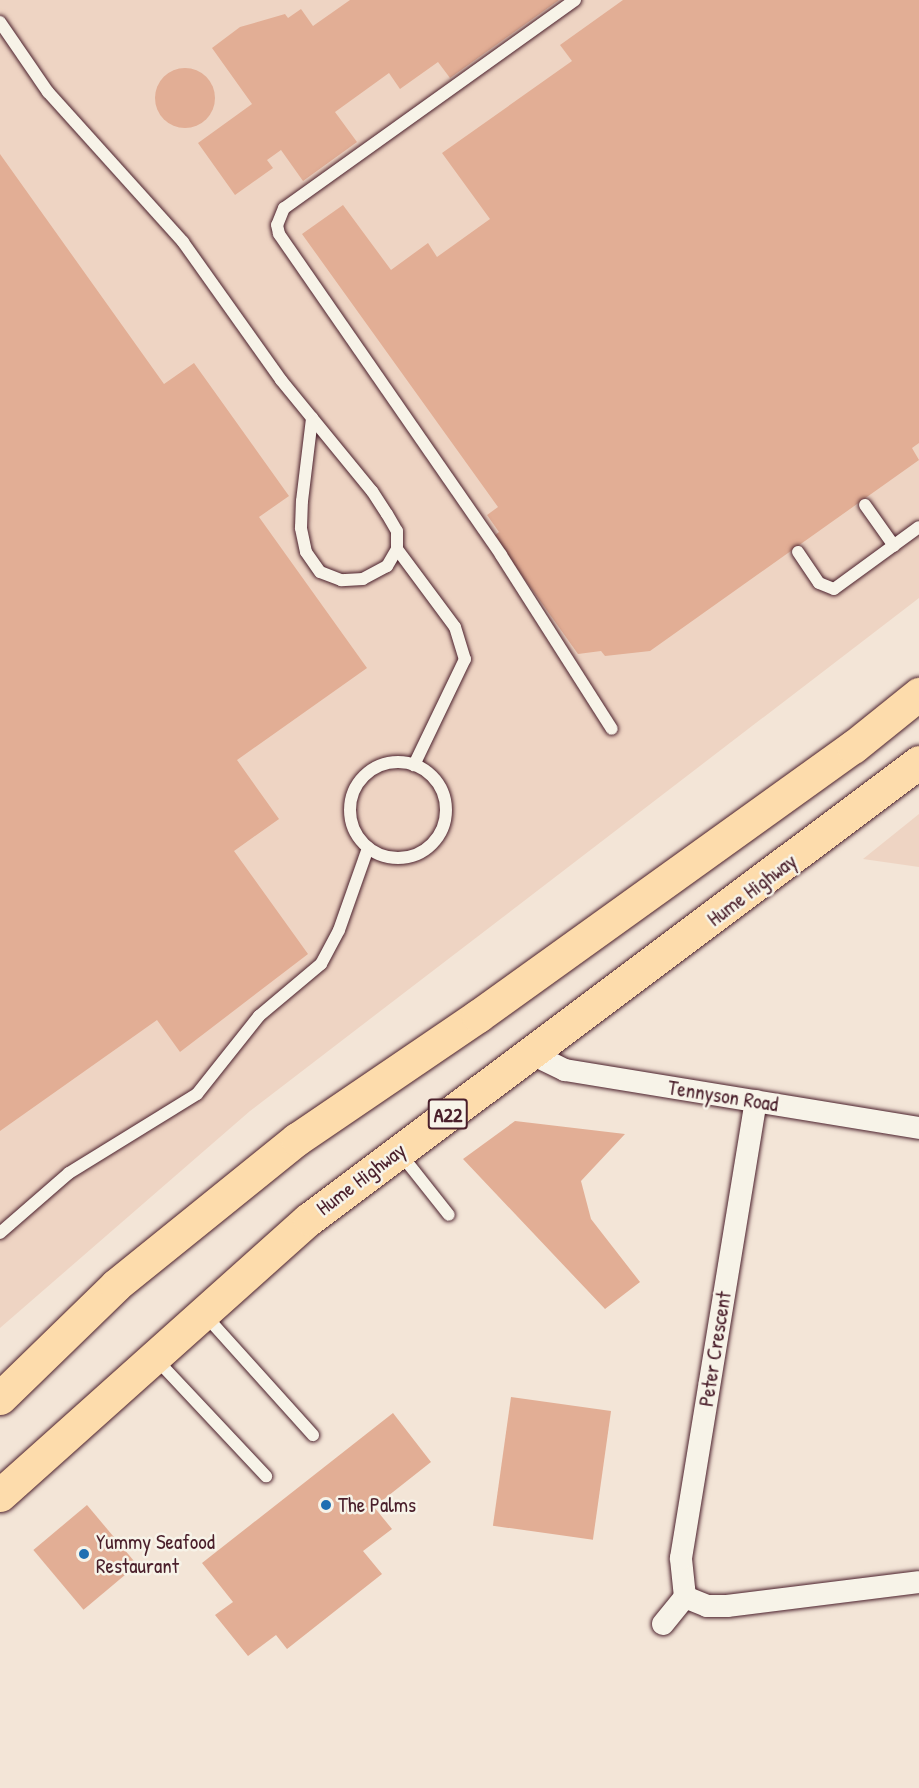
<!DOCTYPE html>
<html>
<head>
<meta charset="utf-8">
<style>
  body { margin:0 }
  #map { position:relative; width:919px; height:1788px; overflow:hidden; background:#f3e5d7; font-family:"Patrick Hand",sans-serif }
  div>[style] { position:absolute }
  .built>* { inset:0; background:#eed4c3 }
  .building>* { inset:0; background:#e2ae95; transform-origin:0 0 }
  .round { border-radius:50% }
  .roads { filter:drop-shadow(0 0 2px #4a1f2b) drop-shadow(0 0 2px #4a1f2b) }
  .lane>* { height:12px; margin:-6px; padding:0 6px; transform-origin:6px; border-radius:6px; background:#f7f3e8 }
  .lane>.ring { margin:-6px; padding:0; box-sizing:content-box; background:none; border:12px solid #f7f3e8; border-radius:50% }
  .street>* { height:22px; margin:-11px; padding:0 11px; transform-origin:11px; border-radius:11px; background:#f7f3e8 }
  .highway>* { height:33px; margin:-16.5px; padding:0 16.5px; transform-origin:16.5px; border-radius:16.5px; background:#fddcac }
  .dots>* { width:16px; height:16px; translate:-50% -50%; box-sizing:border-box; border:3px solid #f7f3e8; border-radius:50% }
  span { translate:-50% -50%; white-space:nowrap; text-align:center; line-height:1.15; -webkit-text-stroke:5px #f7f3e8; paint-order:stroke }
  .shield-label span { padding:2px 4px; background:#f7f3e8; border:2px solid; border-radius:4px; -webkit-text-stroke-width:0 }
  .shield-label { font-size:20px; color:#4a1f2b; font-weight:700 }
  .street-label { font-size:21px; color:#4a1f2b }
  .poi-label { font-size:21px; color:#4a1f2b }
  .left { translate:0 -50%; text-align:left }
</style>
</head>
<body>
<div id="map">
  <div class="built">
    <i style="clip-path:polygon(0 0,919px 0,919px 598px,250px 1111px,0 1328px)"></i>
    <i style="clip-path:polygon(919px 814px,919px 867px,863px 859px)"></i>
  </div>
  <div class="building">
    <i style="clip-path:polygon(350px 0,559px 0,450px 78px,438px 62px,400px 89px,389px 73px,335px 112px,357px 142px,303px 181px,281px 150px,267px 160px,273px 168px,235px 195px,198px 143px,252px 104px,212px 48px,240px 27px,285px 14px,288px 18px,301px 9px,313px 26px)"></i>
    <i style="clip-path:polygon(623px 0,919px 0,919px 443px,912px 448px,919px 460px,650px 651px,605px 656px,601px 651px,578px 654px,494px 536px,499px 532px,487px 515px,498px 507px,302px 234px,343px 205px,391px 270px,428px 243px,437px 257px,490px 219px,442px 153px,572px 61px,560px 45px)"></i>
    <i class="round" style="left:155px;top:68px;width:60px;height:60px"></i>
    <i style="clip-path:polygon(0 154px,164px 384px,194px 363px,289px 496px,259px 517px,367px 668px,237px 760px,279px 819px,234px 851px,308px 954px,180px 1052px,157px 1020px,0 1131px)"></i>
    <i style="clip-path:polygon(515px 1121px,625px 1134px,581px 1181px,591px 1219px,640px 1282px,605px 1309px,463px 1159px)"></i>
    <i style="left:511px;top:1397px;width:101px;height:130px;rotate:8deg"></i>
    <i style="clip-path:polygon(393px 1413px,431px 1462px,374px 1507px,392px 1529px,363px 1551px,382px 1574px,287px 1649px,276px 1635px,248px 1656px,215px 1615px,233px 1602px,202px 1563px)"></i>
    <i style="left:87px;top:1505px;width:78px;height:70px;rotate:50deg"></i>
  </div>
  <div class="roads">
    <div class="lane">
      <i style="left:575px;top:0;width:358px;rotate:144.4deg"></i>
      <i style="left:284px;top:208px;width:18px;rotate:112deg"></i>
      <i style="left:277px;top:225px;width:9px;rotate:77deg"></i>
      <i style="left:279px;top:234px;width:390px;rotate:55.3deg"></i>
      <i style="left:501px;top:555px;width:206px;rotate:57.5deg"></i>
      <i style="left:0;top:22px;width:85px;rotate:55.6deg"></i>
      <i style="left:48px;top:92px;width:202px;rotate:48deg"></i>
      <i style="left:183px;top:242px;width:169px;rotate:54.6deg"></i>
      <i style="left:281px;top:380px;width:144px;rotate:50.7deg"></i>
      <i style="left:372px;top:491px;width:27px;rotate:57deg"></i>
      <i style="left:387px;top:514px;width:20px;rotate:60deg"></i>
      <i style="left:397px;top:531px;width:18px;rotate:90deg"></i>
      <i style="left:397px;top:549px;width:20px;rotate:120deg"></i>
      <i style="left:387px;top:566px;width:27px;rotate:152deg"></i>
      <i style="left:363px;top:579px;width:22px;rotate:177deg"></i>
      <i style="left:341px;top:580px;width:22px;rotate:-159deg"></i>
      <i style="left:320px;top:572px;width:24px;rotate:-125deg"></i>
      <i style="left:306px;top:552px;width:25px;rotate:-102deg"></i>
      <i style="left:301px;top:528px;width:27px;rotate:-88deg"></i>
      <i style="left:302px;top:501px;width:84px;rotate:-83.1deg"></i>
      <i style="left:865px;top:505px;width:50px;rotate:54.7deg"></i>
      <i style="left:397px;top:549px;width:97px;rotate:53.4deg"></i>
      <i style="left:455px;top:627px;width:34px;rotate:73deg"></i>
      <i style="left:465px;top:659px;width:118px;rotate:115.7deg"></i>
      <i style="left:798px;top:552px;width:37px;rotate:56deg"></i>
      <i style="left:819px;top:583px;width:16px;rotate:22deg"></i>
      <i style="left:834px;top:589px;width:105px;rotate:-36.1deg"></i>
      <i class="ring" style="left:350px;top:762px;width:84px;height:84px"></i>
      <i style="left:399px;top:1152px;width:80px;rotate:51.6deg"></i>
      <i style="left:0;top:1233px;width:91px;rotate:-41deg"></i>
      <i style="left:69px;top:1173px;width:150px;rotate:-31.7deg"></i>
      <i style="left:197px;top:1094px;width:100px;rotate:-51.5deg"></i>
      <i style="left:259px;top:1016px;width:81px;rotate:-40deg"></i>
      <i style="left:321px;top:964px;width:38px;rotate:-62deg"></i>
      <i style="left:339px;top:930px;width:87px;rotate:-70.5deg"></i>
      <i style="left:204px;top:1314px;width:163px;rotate:48deg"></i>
      <i style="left:156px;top:1359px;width:161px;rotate:46.8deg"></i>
    </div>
    <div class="street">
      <i style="left:530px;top:1053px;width:39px;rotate:26deg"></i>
      <i style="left:565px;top:1070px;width:359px;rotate:9.3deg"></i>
      <i style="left:685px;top:1597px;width:24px;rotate:22deg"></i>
      <i style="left:707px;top:1606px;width:20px"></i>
      <i style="left:727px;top:1606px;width:193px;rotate:-7.1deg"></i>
      <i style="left:663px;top:1624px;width:35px;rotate:-51deg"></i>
      <i style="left:685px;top:1597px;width:39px;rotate:-96deg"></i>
      <i style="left:681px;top:1558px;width:463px;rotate:-80.7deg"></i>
    </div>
    <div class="highway">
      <i style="left:0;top:1398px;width:162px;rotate:-44.2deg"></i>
      <i style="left:116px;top:1285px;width:233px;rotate:-38.9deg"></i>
      <i style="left:297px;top:1139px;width:219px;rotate:-34.2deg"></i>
      <i style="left:478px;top:1016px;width:462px;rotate:-35.7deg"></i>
      <i style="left:853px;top:747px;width:85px;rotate:-38.8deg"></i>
      <i style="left:0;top:1495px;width:414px;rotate:-41.8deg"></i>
      <i style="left:309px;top:1219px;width:762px;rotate:-36.84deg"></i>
    </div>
  </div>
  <div class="dots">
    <i style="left:326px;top:1505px;background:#1f6fb2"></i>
    <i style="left:84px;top:1554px;background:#1f6fb2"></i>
  </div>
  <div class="shield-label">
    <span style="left:448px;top:1114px">A22</span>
  </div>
  <div class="street-label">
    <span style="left:752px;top:890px;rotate:-37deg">Hume Highway</span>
    <span style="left:723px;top:1096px;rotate:9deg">Tennyson Road</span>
    <span style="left:361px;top:1179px;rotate:-37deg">Hume Highway</span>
    <span style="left:715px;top:1349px;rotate:-81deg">Peter Crescent</span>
  </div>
  <div class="poi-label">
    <span class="left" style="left:338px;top:1505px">The Palms</span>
    <span class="left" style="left:96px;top:1554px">Yummy Seafood<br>Restaurant</span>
  </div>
</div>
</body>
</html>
